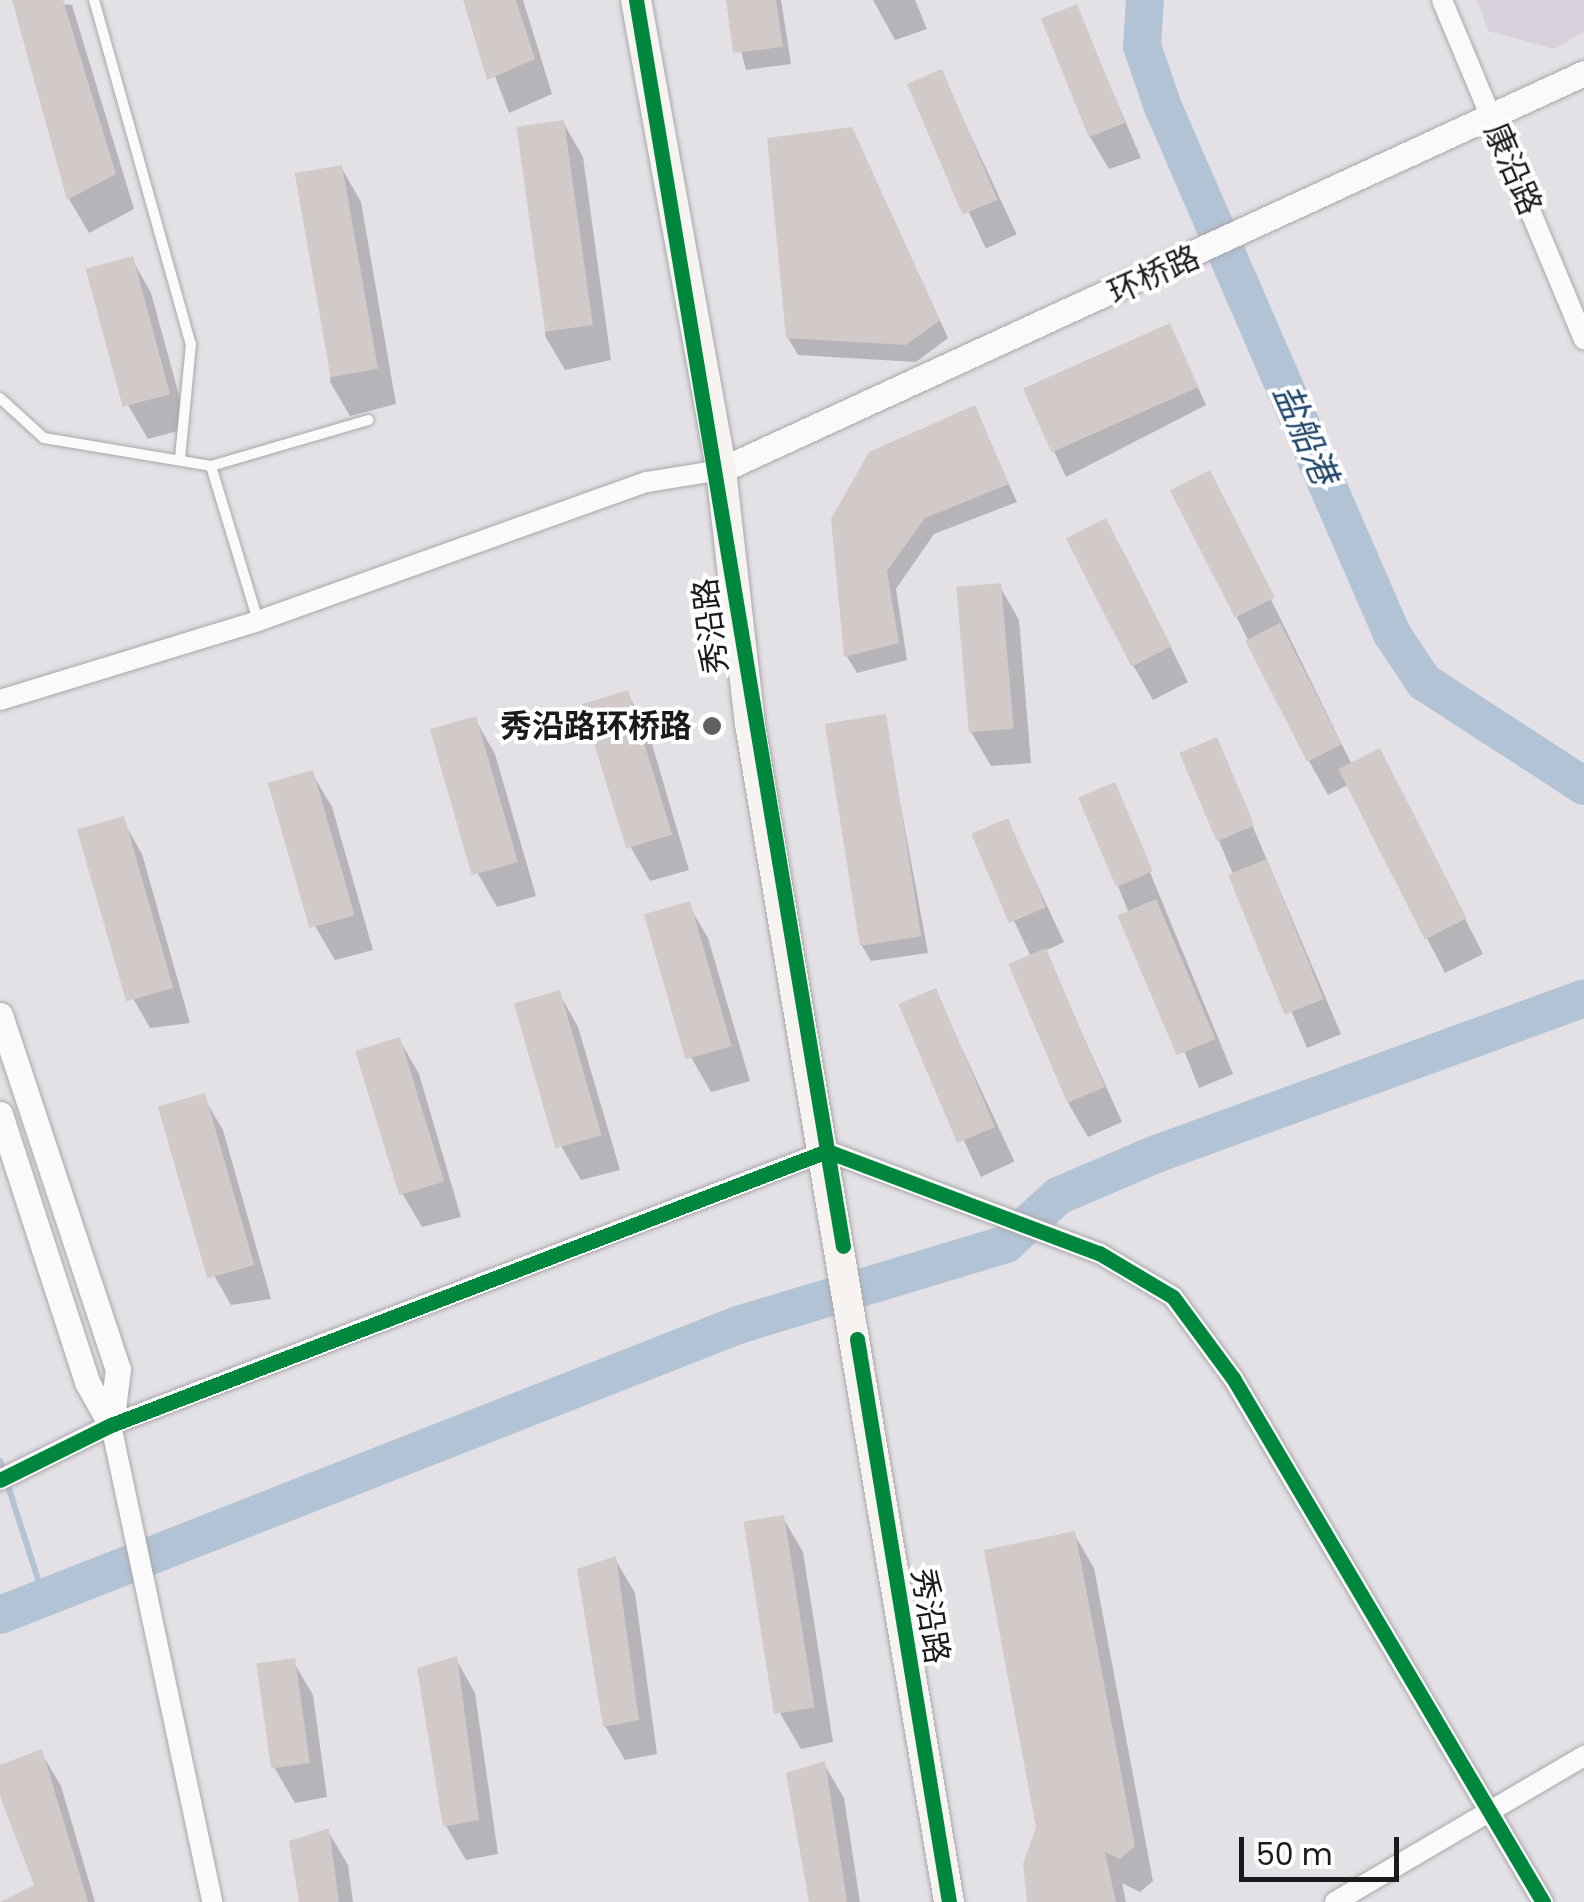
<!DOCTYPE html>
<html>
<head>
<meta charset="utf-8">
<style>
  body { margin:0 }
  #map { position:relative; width:1584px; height:1902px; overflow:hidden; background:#e4e1e6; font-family:Poppins,"Noto Sans SC",sans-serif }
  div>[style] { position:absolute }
  .built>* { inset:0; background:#d7d1db }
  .shadow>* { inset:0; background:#0003; transform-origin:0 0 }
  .stream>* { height:6px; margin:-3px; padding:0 3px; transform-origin:3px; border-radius:3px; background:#b2c3d5 }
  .river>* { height:38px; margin:-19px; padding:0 19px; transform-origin:19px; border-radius:19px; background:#b2c3d5 }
  .building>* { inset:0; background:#d1cac9; transform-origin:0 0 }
  .roads { filter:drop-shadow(0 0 2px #a9a7aa) drop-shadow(0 0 2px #a9a7aa) }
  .service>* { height:10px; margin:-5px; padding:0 5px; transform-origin:5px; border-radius:5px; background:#fbfafb }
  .minor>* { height:20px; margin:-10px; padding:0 10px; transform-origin:10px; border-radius:10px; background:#fbfafb }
  .tertiary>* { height:25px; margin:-12.5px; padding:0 12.5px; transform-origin:12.5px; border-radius:12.5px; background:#fbfafb }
  .secondary>* { height:30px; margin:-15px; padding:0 15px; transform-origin:15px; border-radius:15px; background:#f6f3f1 }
  .cycleway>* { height:15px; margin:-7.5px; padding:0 7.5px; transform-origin:7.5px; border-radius:7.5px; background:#00873e }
  .dots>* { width:28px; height:28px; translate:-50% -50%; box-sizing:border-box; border:5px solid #fff; border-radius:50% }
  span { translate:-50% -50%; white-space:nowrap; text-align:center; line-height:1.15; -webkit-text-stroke:8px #fff; paint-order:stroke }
  .street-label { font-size:32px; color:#1c1a1d }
  .poi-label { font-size:32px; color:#1c1a1d; font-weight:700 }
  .right { translate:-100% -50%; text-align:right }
  .water-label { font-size:35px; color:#1f4669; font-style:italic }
  .scale { position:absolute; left:1239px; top:1837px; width:160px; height:45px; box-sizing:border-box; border:5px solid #1c1a1d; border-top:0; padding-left:12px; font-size:30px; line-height:35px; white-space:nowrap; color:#1c1a1d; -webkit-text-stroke:8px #fff; paint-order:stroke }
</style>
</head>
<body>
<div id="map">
  <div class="built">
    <i style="clip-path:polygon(1477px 0,1584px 0,1584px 32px,1554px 49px,1488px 31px)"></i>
  </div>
  <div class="shadow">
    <i style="clip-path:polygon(15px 0,72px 5px,134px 209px,89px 233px,69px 199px)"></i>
    <i style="clip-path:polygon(466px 0,523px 0,552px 94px,509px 113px)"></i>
    <i style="clip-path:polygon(728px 0,781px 0,791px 64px,746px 70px)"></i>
    <i style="clip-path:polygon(873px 0,915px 0,927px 29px,895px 40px)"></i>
    <i style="clip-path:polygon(1076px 7px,1141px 158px,1109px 169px,1089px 135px)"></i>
    <i style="left:941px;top:72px;width:179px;height:34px;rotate:65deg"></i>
    <i style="clip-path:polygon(563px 122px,583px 157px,611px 360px,565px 370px,545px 336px)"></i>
    <i style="clip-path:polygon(860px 147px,948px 338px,916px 362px,798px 355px,788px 338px)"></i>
    <i style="clip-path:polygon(341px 167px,361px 202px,396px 404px,350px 416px,330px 382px)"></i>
    <i style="clip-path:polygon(132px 259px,151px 293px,188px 428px,148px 439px,128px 405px)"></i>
    <i style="clip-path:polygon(1178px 343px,1206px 405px,1066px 477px,1028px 395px)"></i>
    <i style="clip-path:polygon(974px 408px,1017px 502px,934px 534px,896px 589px,907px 660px,857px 673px,847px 657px,834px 520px)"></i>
    <i style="clip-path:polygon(1209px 473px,1352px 765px,1379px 751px,1483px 954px,1445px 973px,1348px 785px,1328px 795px,1309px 761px,1237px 618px)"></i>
    <i style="clip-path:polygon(1125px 555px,1188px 682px,1153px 700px,1133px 665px)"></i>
    <i style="clip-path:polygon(999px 585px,1019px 620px,1031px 763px,991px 766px,971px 732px)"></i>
    <i style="clip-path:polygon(627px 693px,647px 727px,689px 870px,650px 881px,630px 846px)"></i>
    <i style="clip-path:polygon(884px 716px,928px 953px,871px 961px,861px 944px)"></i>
    <i style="clip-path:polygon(475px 719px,495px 754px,536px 896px,497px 907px,477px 872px)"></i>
    <i style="clip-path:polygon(1216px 740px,1341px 1034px,1307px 1048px,1219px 841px)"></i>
    <i style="clip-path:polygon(312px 773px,332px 807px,373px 950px,335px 960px,315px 926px)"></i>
    <i style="clip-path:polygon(1114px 785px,1233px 1074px,1199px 1088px,1118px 886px)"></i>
    <i style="clip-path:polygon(122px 819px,142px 854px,190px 1023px,150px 1028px,130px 993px)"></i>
    <i style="clip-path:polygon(1007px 821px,1064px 942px,1045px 951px,1122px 1122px,1088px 1137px,1068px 1103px,1031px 957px,974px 835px)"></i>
    <i style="clip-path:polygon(688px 904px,708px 938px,750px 1081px,711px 1092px,691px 1057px)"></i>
    <i style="left:935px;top:991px;width:188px;height:37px;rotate:65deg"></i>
    <i style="clip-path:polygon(559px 993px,578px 1027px,620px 1170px,581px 1180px,561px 1146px)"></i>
    <i style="clip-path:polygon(399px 1039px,419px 1074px,461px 1217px,422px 1227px,402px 1193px)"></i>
    <i style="clip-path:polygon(203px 1096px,223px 1130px,271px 1299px,231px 1305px,211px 1270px)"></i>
    <i style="clip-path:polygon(783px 1518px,803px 1552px,833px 1742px,801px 1749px,781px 1715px)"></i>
    <i style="clip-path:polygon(1074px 1534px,1094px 1568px,1153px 1881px,1140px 1892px,1122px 1883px,1126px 1902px,1035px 1902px)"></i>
    <i style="clip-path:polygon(615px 1559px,635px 1593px,657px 1754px,625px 1760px,605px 1726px)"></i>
    <i style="clip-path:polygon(456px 1659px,475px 1693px,498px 1854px,466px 1860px,446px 1826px)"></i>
    <i style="clip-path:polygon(293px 1661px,313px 1695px,327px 1797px,295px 1803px,275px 1769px)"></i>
    <i style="clip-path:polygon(41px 1752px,61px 1786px,95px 1902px,4px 1902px,37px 1887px,0 1768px)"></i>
    <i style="clip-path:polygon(824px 1764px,844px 1798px,860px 1902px,811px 1902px)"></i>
    <i style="clip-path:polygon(328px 1831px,348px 1865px,353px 1902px,302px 1902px)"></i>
  </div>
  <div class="stream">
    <i style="left:0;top:1461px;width:144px;rotate:72.2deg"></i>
  </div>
  <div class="river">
    <i style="left:1145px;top:0;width:46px;rotate:93.7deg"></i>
    <i style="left:1142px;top:46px;width:65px;rotate:71deg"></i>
    <i style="left:1163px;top:107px;width:575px;rotate:66.51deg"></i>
    <i style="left:1392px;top:634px;width:58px;rotate:56.3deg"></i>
    <i style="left:1424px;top:682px;width:191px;rotate:33deg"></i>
    <i style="left:0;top:1615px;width:793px;rotate:-21.45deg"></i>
    <i style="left:738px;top:1325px;width:280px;rotate:-16.8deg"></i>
    <i style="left:1006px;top:1244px;width:71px;rotate:-42.7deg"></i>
    <i style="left:1058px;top:1196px;width:110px;rotate:-23.1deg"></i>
    <i style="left:1159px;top:1153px;width:452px;rotate:-20deg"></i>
  </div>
  <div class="building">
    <i style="clip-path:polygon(12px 0,63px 0,116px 174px,67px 200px)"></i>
    <i style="clip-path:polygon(463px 0,516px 0,535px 59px,487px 80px)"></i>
    <i style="clip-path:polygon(726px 0,776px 0,783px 47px,733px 53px)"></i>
    <i style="left:1077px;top:4px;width:128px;height:39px;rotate:68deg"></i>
    <i style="left:942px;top:69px;width:142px;height:38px;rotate:67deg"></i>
    <i style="left:564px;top:120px;width:207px;height:48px;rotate:82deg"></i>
    <i style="clip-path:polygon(852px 127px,940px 320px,906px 345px,786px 338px,767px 138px)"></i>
    <i style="left:342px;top:165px;width:207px;height:48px;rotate:80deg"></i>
    <i style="left:133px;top:256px;width:143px;height:49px;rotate:75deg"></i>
    <i style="left:1170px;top:323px;width:70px;height:161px;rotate:66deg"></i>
    <i style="clip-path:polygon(975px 405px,1009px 484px,925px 518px,887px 571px,899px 643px,844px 657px,831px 519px,869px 452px)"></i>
    <i style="left:1210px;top:470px;width:143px;height:45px;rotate:63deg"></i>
    <i style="left:1106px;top:518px;width:144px;height:45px;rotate:63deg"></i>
    <i style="left:1001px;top:583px;width:146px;height:45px;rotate:85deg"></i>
    <i style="left:1280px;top:623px;width:136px;height:39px;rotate:63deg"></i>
    <i style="left:628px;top:690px;width:151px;height:48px;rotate:73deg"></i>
    <i style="left:886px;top:714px;width:225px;height:62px;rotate:81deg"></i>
    <i style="left:476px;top:716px;width:152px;height:48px;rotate:74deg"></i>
    <i style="left:1217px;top:737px;width:96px;height:41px;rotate:67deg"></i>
    <i style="left:1380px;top:748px;width:191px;height:47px;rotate:63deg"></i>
    <i style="left:313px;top:770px;width:151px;height:47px;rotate:74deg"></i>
    <i style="left:1115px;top:782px;width:97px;height:40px;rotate:67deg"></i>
    <i style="left:124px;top:816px;width:179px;height:49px;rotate:74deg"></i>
    <i style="left:1008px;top:818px;width:97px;height:40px;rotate:67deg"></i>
    <i style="left:1267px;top:859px;width:151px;height:42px;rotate:68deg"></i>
    <i style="left:1156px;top:899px;width:152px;height:42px;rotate:67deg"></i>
    <i style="left:690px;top:901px;width:151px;height:48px;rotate:74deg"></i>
    <i style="left:1046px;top:948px;width:151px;height:41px;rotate:67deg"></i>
    <i style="left:936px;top:988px;width:151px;height:41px;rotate:67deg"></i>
    <i style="left:560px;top:990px;width:151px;height:48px;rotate:74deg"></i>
    <i style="left:400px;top:1037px;width:151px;height:47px;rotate:73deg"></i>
    <i style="left:205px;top:1093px;width:179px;height:49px;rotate:74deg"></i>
    <i style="left:784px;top:1515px;width:195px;height:41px;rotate:81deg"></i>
    <i style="clip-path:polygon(1075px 1531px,1135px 1846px,1120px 1859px,1105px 1852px,1116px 1902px,1027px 1902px,1023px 1864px,1036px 1827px,984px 1550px)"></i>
    <i style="clip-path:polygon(616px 1556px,639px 1720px,603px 1727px,577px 1569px)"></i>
    <i style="clip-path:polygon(457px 1656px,479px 1820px,443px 1827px,417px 1668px)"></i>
    <i style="left:295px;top:1658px;width:106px;height:39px;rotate:82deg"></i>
    <i style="clip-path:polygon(42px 1749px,88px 1902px,0 1902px,34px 1885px,0 1796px,0 1765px)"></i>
    <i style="clip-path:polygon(825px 1761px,847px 1902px,809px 1902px,786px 1773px)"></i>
    <i style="clip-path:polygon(329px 1828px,339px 1902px,299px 1902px,289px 1841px)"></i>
  </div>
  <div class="roads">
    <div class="service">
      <i style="left:94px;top:0;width:357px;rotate:74.3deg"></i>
      <i style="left:191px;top:344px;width:115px;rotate:95.5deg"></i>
      <i style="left:0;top:398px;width:59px;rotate:42.3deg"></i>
      <i style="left:44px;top:438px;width:169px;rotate:9.5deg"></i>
      <i style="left:211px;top:466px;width:164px;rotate:-16.3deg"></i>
      <i style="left:211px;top:466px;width:162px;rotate:73.1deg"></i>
    </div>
    <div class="minor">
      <i style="left:1442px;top:0;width:368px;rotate:67.3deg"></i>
      <i style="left:0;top:700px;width:270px;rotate:-17deg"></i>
      <i style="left:258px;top:621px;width:413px;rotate:-19.7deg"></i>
      <i style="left:647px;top:482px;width:75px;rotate:-9.2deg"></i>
      <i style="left:111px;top:1425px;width:488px;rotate:78deg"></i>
      <i style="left:0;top:1480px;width:124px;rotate:-26.4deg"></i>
      <i style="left:111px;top:1425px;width:767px;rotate:-20.94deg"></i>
      <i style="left:827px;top:1151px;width:290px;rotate:20.6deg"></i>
      <i style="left:1099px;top:1253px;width:86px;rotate:30.7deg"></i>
      <i style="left:1173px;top:1297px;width:101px;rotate:53.5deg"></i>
      <i style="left:1233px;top:1378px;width:609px;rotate:59.39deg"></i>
      <i style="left:1335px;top:1902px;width:289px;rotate:-30.4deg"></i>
    </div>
    <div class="tertiary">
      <i style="left:721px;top:470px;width:950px;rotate:-24.7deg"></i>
      <i style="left:0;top:1015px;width:373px;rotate:71.6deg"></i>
      <i style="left:118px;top:1369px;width:56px;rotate:97.1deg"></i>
      <i style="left:0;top:1114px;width:282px;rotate:72deg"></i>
      <i style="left:87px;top:1382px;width:49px;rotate:60.8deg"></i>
    </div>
    <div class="secondary">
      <i style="left:636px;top:0;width:478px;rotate:79.7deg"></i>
      <i style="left:721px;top:470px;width:256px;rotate:83.5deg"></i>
      <i style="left:750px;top:724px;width:1195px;rotate:80.41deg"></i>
    </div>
  </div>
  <div class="cycleway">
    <i style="left:636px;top:0;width:1263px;rotate:80.57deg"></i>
    <i style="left:857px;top:1339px;width:570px;rotate:80.72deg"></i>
    <i style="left:0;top:1480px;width:124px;rotate:-26.4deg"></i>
    <i style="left:111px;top:1425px;width:767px;rotate:-20.94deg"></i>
    <i style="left:827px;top:1151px;width:290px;rotate:20.6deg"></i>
    <i style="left:1099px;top:1253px;width:86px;rotate:30.7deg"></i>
    <i style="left:1173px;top:1297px;width:101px;rotate:53.5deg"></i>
    <i style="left:1233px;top:1378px;width:609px;rotate:59.39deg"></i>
  </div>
  <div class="dots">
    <i style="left:712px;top:726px;background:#626063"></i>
  </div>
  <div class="street-label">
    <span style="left:1513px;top:169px;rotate:67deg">康沿路</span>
    <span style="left:1154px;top:275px;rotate:-24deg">环桥路</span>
    <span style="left:711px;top:626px;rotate:-97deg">秀沿路</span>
    <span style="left:930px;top:1616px;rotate:81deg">秀沿路</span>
  </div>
  <div class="poi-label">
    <span class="right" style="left:692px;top:726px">秀沿路环桥路</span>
  </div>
  <div class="water-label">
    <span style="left:1305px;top:434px;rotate:66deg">盐船港</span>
  </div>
  <div class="scale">50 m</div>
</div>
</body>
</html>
